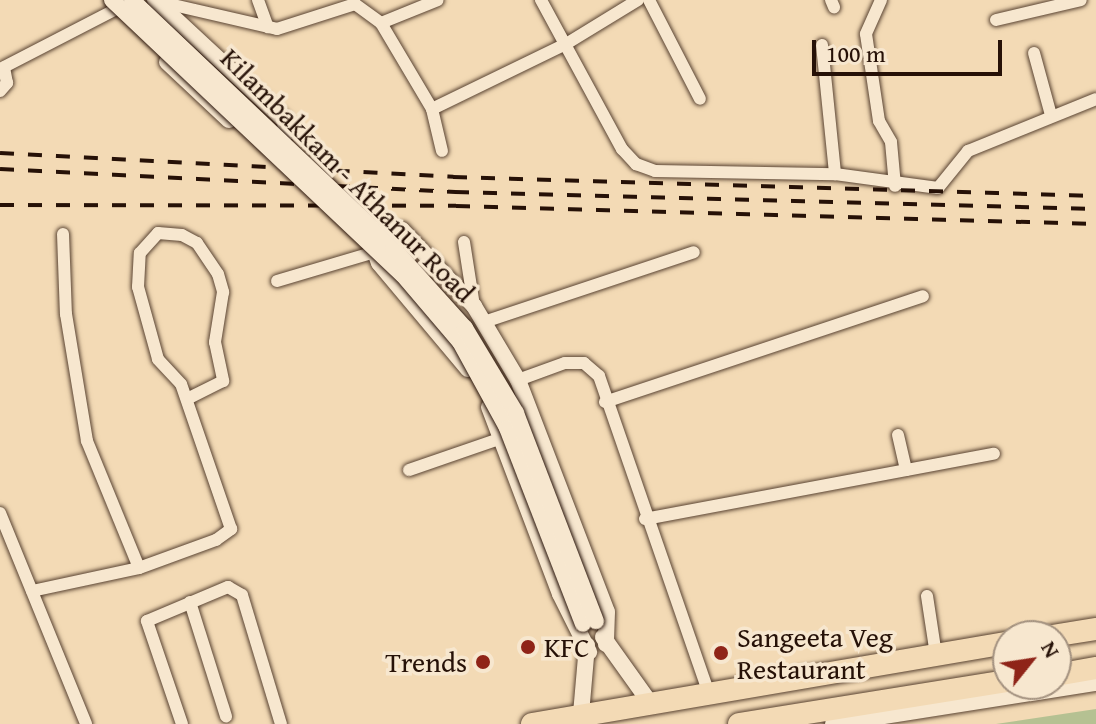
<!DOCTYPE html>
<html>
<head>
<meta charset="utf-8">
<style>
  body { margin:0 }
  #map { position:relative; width:1096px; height:724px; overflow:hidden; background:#f3dab5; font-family:"Gentium Book Plus",serif }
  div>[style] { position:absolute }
  .green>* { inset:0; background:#b5c192 }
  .roads { filter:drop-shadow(0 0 2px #594332) drop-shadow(0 0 2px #594332) }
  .street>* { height:12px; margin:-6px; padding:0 6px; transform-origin:6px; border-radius:6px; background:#f7e7cf }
  .secondary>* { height:16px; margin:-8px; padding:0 8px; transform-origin:8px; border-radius:8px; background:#f7e7cf }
  .highway>* { height:22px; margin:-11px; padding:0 11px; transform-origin:11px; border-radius:11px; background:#f3dab5 }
  .rail>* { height:4px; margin-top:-2px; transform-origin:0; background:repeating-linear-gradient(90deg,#261107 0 14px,transparent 0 28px) }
  .bridges { filter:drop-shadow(0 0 2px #261107) drop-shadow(0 0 2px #261107) }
  .secondary-bridge>* { height:16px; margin:-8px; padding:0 8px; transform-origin:8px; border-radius:8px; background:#f7e7cf }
  .dots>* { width:22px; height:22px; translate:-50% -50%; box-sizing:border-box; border:4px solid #f7e7cf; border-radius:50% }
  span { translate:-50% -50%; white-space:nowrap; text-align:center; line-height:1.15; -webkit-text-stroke:7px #f7e7cf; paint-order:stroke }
  .street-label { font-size:28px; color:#261107 }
  .poi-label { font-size:28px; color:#261107 }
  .left { translate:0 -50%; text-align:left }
  .right { translate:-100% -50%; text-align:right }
  .north { position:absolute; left:992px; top:620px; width:80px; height:80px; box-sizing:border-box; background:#f7e7cf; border:2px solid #a3917f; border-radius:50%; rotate:60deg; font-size:22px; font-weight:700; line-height:32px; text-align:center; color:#261107 }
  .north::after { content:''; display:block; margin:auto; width:28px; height:36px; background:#8f2418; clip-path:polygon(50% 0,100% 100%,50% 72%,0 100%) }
  .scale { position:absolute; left:812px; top:40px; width:190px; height:36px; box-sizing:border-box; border:4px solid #261107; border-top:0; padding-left:10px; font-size:24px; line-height:28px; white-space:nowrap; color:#261107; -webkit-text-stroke:6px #f7e7cf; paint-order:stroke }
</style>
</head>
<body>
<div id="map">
  <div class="green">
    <i style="clip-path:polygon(1096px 709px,1096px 724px,996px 724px)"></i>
  </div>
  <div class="roads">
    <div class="street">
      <i style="left:258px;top:0;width:29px;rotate:70deg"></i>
      <i style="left:541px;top:0;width:170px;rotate:61.5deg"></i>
      <i style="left:622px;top:149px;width:21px;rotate:47deg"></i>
      <i style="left:636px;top:164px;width:20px;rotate:20deg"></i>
      <i style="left:655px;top:171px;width:180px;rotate:1deg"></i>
      <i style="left:835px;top:174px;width:104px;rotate:7.7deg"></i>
      <i style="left:938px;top:188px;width:48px;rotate:-51deg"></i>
      <i style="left:968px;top:151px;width:138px;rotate:-22.1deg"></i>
      <i style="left:649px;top:0;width:111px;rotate:62.7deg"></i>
      <i style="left:831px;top:0;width:8px;rotate:67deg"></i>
      <i style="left:881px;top:0;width:37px;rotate:114deg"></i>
      <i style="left:866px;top:34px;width:88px;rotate:81.5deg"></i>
      <i style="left:879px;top:121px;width:24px;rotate:60deg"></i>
      <i style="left:891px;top:142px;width:44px;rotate:84.8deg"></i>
      <i style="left:156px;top:1px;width:124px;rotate:13deg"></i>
      <i style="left:277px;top:29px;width:82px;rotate:-17.8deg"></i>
      <i style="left:355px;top:4px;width:32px;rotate:36deg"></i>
      <i style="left:381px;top:23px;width:100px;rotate:59.3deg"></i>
      <i style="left:432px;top:109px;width:43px;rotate:76.6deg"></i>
      <i style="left:996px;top:20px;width:87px;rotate:-13.2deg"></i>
      <i style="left:381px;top:23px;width:61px;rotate:-22deg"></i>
      <i style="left:822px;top:45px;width:130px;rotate:84.2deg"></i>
      <i style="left:1034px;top:53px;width:64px;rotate:74.7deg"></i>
      <i style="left:0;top:91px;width:11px;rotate:-49deg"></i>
      <i style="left:7px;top:83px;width:16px;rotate:-101deg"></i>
      <i style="left:4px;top:67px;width:133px;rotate:-27.3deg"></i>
      <i style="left:432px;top:109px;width:149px;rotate:-25.9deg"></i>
      <i style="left:566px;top:44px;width:84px;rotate:-31.4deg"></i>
      <i style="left:63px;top:234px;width:80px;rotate:87.9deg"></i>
      <i style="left:66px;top:314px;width:129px;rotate:80.6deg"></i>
      <i style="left:87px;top:441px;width:137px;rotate:67.7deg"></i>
      <i style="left:464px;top:242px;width:65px;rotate:81.1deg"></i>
      <i style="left:277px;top:281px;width:102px;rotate:-16.5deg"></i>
      <i style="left:484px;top:322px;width:221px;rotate:-18.4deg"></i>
      <i style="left:518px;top:380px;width:50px;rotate:-19.9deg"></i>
      <i style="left:565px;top:363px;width:19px"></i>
      <i style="left:584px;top:363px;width:20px;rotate:41deg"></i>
      <i style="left:599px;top:376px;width:336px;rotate:70.9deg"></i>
      <i style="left:605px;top:402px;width:335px;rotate:-18.4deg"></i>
      <i style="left:898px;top:435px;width:36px;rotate:77deg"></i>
      <i style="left:409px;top:470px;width:98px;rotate:-19deg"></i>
      <i style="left:0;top:513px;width:228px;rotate:67.8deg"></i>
      <i style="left:645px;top:519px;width:355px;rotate:-10.6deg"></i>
      <i style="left:32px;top:591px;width:109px;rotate:-12.1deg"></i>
      <i style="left:139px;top:568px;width:82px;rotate:-20deg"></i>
      <i style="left:216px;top:540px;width:19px;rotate:-36deg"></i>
      <i style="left:231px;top:529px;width:153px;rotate:-109deg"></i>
      <i style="left:181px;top:384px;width:34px;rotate:-133deg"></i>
      <i style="left:158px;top:359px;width:75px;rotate:-105.5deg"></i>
      <i style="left:138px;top:287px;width:34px;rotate:-87deg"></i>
      <i style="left:140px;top:253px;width:27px;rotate:-48deg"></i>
      <i style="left:158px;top:233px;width:24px;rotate:5deg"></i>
      <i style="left:182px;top:235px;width:17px;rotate:28deg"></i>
      <i style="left:197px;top:243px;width:37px;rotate:56deg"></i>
      <i style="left:218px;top:274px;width:19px;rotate:74deg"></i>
      <i style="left:223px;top:292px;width:51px;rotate:99.1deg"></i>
      <i style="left:215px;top:342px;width:40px;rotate:78deg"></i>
      <i style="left:223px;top:381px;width:40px;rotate:153.4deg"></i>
      <i style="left:927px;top:596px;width:60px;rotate:81.3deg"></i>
      <i style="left:190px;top:602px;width:120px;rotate:72.5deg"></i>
      <i style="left:182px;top:724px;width:109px;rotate:-108.8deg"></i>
      <i style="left:147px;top:621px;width:88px;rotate:-22.8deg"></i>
      <i style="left:228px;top:587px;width:16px;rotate:30deg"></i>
      <i style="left:242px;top:595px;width:135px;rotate:73.2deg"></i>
    </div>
    <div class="secondary">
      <i style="left:155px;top:0;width:178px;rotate:42.9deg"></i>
      <i style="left:285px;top:121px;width:12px;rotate:85deg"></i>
      <i style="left:286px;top:133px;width:21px;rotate:149deg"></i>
      <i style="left:167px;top:62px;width:85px;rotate:43.1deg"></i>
      <i style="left:468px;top:369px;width:138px;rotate:-130deg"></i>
      <i style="left:379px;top:263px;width:12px;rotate:-110deg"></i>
      <i style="left:375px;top:252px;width:28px;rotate:-49deg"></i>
      <i style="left:393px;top:231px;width:9px;rotate:-6deg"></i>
      <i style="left:402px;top:230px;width:105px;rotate:46.5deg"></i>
      <i style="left:474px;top:306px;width:86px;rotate:59.3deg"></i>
      <i style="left:518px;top:380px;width:248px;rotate:69deg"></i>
      <i style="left:607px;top:612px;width:32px;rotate:92deg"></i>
      <i style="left:489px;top:407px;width:200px;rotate:69.2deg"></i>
      <i style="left:560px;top:594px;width:65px;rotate:63.4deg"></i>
      <i style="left:603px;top:637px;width:81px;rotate:54.5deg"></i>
      <i style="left:581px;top:714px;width:69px;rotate:-85deg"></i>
      <i style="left:833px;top:724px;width:266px;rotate:-8.9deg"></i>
    </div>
    <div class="highway">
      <i style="left:1052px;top:636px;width:45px;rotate:-9deg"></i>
      <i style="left:1056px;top:675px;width:41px;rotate:-9.9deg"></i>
      <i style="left:532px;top:724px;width:483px;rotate:-9.7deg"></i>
      <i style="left:739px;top:724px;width:272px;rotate:-9.1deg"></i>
    </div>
  </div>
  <div class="rail">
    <i style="left:0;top:153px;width:454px;rotate:3deg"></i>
    <i style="left:453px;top:177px;width:643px;rotate:1.69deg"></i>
    <i style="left:0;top:169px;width:456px;rotate:2.9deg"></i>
    <i style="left:455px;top:192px;width:641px;rotate:1.52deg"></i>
    <i style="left:0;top:205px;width:456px;rotate:0.1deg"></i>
    <i style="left:456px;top:206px;width:640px;rotate:1.61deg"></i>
  </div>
  <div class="bridges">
    <div class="secondary-bridge">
      <i style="left:112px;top:0;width:400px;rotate:43.4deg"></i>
      <i style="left:403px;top:275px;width:88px;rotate:49.6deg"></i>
      <i style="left:460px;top:342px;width:98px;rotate:61.3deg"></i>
      <i style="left:507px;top:428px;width:210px;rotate:68.8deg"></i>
      <i style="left:132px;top:0;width:360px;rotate:43.5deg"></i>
      <i style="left:393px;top:248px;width:108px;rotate:48deg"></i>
      <i style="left:465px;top:328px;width:99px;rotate:59deg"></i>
      <i style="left:516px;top:413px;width:223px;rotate:69deg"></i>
    </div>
  </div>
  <div class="dots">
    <i style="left:528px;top:647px;background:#8f2418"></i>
    <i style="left:721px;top:653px;background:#8f2418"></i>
    <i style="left:483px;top:662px;background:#8f2418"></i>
  </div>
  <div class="street-label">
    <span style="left:348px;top:175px;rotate:45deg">Kilambakkam - Athanur Road</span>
  </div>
  <div class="poi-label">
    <span class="left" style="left:737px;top:653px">Sangeeta Veg<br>Restaurant</span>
    <span class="left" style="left:544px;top:647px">KFC</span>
    <span class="right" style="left:467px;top:662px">Trends</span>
  </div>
  <div class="north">N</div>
  <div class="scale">100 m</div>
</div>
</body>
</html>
